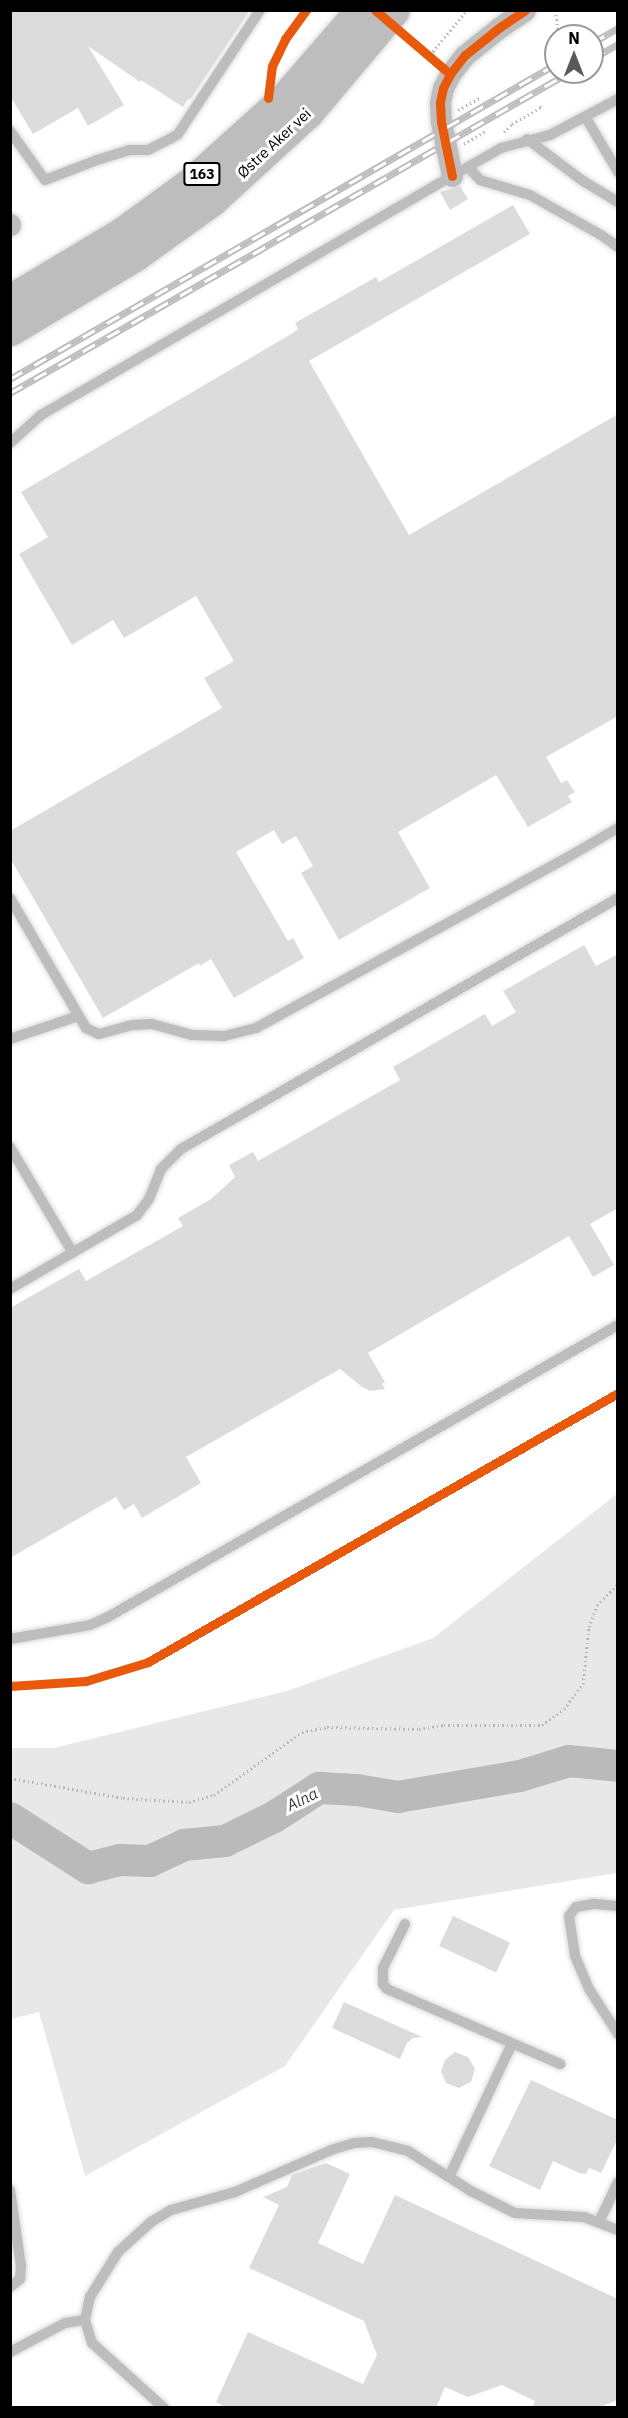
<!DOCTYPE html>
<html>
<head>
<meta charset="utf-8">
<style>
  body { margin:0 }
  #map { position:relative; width:628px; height:2418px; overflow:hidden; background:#fff; font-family:"IBM Plex Sans",sans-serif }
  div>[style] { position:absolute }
  .green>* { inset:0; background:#e8e8e8 }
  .river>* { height:32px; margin:-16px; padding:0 16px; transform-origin:16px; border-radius:16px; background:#bababa }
  .building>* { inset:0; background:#dcdcdc; transform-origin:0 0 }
  .path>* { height:3px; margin-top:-1.5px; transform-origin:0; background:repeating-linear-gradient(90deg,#b8b8b8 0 1.5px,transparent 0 4.5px) }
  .roads { filter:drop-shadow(0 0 2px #dbdbdb) drop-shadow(0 0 2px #dbdbdb) }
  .lane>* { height:10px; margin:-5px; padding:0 5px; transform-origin:5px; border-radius:5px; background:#bdbdbd }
  .street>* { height:21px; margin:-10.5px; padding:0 10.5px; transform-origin:10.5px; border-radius:10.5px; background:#bdbdbd }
  .highway>* { height:33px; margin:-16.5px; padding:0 16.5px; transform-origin:16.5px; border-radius:16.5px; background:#bdbdbd }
  .rail>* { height:7px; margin-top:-3.5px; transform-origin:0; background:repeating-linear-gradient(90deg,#fff 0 14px,#bdbdbd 0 28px); box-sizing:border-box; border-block:2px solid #bdbdbd }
  .cycleway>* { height:9px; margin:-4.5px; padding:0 4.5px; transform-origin:4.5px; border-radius:4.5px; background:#e8590c }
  span { translate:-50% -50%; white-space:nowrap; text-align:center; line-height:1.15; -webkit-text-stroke:6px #fff; paint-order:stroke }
  .shield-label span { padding:2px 4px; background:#fff; border:2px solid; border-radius:4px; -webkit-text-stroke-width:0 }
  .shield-label { font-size:14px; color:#000; font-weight:700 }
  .street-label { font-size:15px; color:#000 }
  .water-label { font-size:16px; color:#3e3e3e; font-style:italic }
  .frame { position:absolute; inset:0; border:12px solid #000; pointer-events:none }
  .north { position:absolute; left:544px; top:24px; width:60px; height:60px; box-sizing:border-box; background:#fff; border:2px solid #999; border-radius:50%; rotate:0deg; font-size:16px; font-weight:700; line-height:24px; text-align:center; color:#000 }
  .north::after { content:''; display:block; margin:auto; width:21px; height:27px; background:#595959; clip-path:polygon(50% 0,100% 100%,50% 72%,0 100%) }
</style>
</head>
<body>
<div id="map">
  <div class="green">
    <i style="clip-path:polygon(617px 1494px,617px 1873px,394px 1910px,285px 2066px,85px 2176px,39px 2012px,11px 2019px,11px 1748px,54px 1748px,287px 1691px,433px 1638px)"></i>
  </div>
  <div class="river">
    <i style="left:10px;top:1818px;width:93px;rotate:32.7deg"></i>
    <i style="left:88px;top:1868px;width:33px;rotate:-14deg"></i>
    <i style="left:120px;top:1860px;width:30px;rotate:2deg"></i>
    <i style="left:150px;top:1861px;width:38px;rotate:-25deg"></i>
    <i style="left:184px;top:1845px;width:41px;rotate:-5.6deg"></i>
    <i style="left:225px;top:1841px;width:55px;rotate:-26.1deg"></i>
    <i style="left:274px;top:1817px;width:54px;rotate:-32.8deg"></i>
    <i style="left:319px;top:1788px;width:38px;rotate:3deg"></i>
    <i style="left:357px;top:1790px;width:42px;rotate:9.7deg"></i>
    <i style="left:398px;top:1797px;width:124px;rotate:-9.8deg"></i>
    <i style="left:520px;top:1776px;width:51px;rotate:-17deg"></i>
    <i style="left:569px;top:1761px;width:49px;rotate:5.8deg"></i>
  </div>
  <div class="building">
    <i style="clip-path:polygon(10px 10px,250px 10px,190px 100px,188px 99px,183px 107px,141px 80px,140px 82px,88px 46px,124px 105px,88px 126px,78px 108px,33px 134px,10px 96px)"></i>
    <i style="clip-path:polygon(460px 186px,468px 199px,450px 210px,440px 192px)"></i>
    <i style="clip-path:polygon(513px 205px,530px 234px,309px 361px,409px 535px,618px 414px,618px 716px,546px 757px,561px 783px,567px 780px,575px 792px,568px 796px,572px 802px,528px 827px,496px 775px,398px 832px,430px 888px,339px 940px,301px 873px,313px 866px,296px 836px,282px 844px,274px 830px,236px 852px,288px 941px,293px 938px,304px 958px,234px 998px,211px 959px,200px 966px,199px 963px,103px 1018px,10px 858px,10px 831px,222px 708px,204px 678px,234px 661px,196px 596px,124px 638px,113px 620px,72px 645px,19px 554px,48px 537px,21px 492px,293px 333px,298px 329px,295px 323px,376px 277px,379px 282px)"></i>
    <i style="clip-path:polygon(584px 945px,596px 966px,618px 954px,618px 1208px,590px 1224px,614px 1265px,593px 1277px,569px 1236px,368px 1353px,385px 1382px,382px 1384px,385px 1389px,370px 1391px,362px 1387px,340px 1369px,186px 1457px,201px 1483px,142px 1518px,134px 1504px,124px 1510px,116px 1497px,10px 1558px,10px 1308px,79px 1269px,86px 1281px,183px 1226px,178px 1218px,211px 1199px,235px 1177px,229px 1165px,253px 1152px,258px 1161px,400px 1080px,393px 1067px,485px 1014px,492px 1026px,516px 1012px,503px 991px)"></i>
    <i style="left:453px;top:1916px;width:63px;height:33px;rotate:25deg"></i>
    <i style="clip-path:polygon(344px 2002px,422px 2037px,413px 2038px,407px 2043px,400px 2059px,332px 2028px)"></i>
    <i style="clip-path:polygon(455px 2052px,468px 2057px,475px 2069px,471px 2082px,459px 2088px,446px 2083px,441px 2071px,445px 2060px)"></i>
    <i style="clip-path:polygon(531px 2080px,618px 2120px,618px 2138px,601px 2173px,589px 2168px,586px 2174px,579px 2173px,553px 2161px,540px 2190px,489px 2166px)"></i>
    <i style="clip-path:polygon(326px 2163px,350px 2174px,318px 2243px,363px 2264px,395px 2195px,618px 2299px,618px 2400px,597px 2408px,532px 2408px,535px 2401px,502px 2385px,468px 2397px,445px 2387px,436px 2408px,227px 2408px,216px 2402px,248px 2332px,363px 2384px,377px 2355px,364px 2321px,249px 2268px,279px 2205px,263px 2197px,287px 2187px,292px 2175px)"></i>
  </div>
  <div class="path">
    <i style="left:555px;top:10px;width:26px;rotate:81deg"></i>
    <i style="left:411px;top:41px;width:34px;rotate:38deg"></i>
    <i style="left:430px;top:55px;width:58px;rotate:-50.6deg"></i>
    <i style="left:269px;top:78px;width:42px;rotate:-67.7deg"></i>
    <i style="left:285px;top:39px;width:36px;rotate:-54deg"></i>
    <i style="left:458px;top:110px;width:25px;rotate:-29deg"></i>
    <i style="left:504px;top:132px;width:11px;rotate:-45deg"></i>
    <i style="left:512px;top:124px;width:34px;rotate:-30deg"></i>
    <i style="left:541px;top:107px;width:3px;rotate:-135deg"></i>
    <i style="left:464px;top:144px;width:26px;rotate:-31deg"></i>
    <i style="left:10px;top:1778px;width:115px;rotate:10deg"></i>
    <i style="left:123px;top:1798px;width:66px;rotate:3.5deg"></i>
    <i style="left:189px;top:1802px;width:26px;rotate:-16deg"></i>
    <i style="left:214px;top:1795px;width:108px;rotate:-35.6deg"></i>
    <i style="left:302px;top:1732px;width:25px;rotate:-11deg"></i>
    <i style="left:327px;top:1727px;width:92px;rotate:1.2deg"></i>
    <i style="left:419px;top:1729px;width:25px;rotate:-9deg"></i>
    <i style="left:444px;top:1725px;width:98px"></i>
    <i style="left:542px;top:1725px;width:27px;rotate:-36deg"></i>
    <i style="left:564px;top:1709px;width:31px;rotate:-53deg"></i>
    <i style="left:583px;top:1684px;width:57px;rotate:-84deg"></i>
    <i style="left:589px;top:1627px;width:23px;rotate:-70deg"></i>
    <i style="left:597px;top:1605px;width:30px;rotate:-45deg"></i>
  </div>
  <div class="roads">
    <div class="lane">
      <i style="left:586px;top:118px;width:63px;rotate:59.3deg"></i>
      <i style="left:10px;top:131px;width:60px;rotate:54.5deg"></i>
      <i style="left:45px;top:180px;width:56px;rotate:-21deg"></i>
      <i style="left:97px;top:160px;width:34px;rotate:-17deg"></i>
      <i style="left:129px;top:150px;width:19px"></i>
      <i style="left:148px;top:150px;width:25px;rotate:-27deg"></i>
      <i style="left:170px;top:139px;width:9px;rotate:-32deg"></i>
      <i style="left:178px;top:134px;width:149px;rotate:-56.5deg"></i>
      <i style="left:527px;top:139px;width:70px;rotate:36.9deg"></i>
      <i style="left:583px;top:181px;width:41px;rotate:31deg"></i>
      <i style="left:468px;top:167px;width:18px;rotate:47deg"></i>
      <i style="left:480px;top:180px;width:52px;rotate:16.7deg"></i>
      <i style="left:530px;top:195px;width:81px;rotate:29.4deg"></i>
      <i style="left:601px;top:235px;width:21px;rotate:35deg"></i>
      <i style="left:10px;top:443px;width:42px;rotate:-42.1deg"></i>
      <i style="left:41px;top:415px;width:475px;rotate:-30.2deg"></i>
      <i style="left:452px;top:176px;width:56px;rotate:-29.7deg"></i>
      <i style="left:501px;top:148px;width:51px;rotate:-14.9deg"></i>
      <i style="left:550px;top:135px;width:77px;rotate:-27.9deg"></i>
      <i style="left:10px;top:898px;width:151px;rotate:59.7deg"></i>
      <i style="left:86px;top:1028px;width:14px;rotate:25deg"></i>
      <i style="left:99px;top:1034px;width:35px;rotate:-15deg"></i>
      <i style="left:133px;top:1025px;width:19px;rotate:-3deg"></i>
      <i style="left:152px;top:1024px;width:41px;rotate:15.4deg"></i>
      <i style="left:192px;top:1035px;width:32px;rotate:2deg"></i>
      <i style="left:224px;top:1036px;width:33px;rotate:-14deg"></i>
      <i style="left:256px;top:1028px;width:350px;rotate:-28.7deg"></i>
      <i style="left:563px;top:860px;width:64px;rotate:-30.2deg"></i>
      <i style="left:10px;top:1039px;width:72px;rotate:-18.7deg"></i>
      <i style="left:10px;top:1147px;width:123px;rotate:59.3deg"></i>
      <i style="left:10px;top:1289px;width:147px;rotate:-30.2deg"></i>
      <i style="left:137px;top:1215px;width:20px;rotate:-53deg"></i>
      <i style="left:149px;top:1199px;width:32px;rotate:-68deg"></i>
      <i style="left:161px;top:1169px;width:28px;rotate:-45deg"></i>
      <i style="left:181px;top:1149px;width:504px;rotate:-29.87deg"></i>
      <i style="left:10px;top:1639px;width:81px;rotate:-9.9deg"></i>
      <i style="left:90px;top:1625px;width:20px;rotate:-24deg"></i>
      <i style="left:108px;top:1617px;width:588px;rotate:-29.79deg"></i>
      <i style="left:618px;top:1906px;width:25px;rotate:-175deg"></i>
      <i style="left:593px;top:1904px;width:17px;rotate:170deg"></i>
      <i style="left:576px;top:1907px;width:11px;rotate:128deg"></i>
      <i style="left:569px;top:1916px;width:40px;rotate:81.5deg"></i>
      <i style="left:575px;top:1956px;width:36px;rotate:67deg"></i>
      <i style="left:589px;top:1989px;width:54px;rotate:57.2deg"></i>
      <i style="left:405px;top:1924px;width:49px;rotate:116.6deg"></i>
      <i style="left:383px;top:1968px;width:16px;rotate:90deg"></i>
      <i style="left:383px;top:1984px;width:6px;rotate:51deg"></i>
      <i style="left:387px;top:1989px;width:189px;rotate:23.4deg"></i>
      <i style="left:449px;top:2177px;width:147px;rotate:-64.7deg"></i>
      <i style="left:10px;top:2190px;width:77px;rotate:81.8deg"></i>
      <i style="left:21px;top:2266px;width:13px;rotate:94deg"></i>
      <i style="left:20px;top:2279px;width:13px;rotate:141deg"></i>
      <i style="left:599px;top:2222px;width:44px;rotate:-64.6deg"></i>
      <i style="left:10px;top:2352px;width:62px;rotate:-27.8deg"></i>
      <i style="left:65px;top:2323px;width:20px;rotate:-9deg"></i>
      <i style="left:164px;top:2408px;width:97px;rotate:-137.9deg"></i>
      <i style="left:92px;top:2343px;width:24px;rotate:-107deg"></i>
      <i style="left:85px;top:2320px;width:24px;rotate:-78deg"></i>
      <i style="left:90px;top:2297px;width:53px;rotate:-58.1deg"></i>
      <i style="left:118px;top:2252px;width:45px;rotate:-42.3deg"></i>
      <i style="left:151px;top:2222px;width:23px;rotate:-31deg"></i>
      <i style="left:171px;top:2210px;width:66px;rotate:-15.7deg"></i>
      <i style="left:235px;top:2192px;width:105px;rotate:-23.6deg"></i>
      <i style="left:331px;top:2150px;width:24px;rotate:-17deg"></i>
      <i style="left:354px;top:2143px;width:18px;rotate:-3deg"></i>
      <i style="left:372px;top:2142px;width:37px;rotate:14deg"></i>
      <i style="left:408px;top:2151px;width:75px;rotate:32.4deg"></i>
      <i style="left:471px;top:2191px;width:49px;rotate:26.6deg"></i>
      <i style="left:515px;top:2213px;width:69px;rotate:3.3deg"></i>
      <i style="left:584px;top:2217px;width:36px;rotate:21deg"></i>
    </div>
    <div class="street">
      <i style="left:452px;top:176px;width:55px;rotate:-101.5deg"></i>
      <i style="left:441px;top:122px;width:20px;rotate:-93deg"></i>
      <i style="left:440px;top:102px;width:14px;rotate:-78deg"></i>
      <i style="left:443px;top:88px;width:16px;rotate:-63deg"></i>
      <i style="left:450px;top:74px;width:24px;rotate:-52deg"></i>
      <i style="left:465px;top:55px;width:45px;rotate:-38.7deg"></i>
      <i style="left:500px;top:27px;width:30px;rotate:-34deg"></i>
      <i style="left:10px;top:224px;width:1px;rotate:90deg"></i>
    </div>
    <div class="highway">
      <i style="left:10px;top:301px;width:131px;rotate:-30.9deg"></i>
      <i style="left:122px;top:234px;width:87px;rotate:-36.1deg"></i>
      <i style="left:192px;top:183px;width:122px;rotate:-42deg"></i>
      <i style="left:283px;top:101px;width:121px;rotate:-49deg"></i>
      <i style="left:10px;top:329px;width:144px;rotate:-30.8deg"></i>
      <i style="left:134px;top:255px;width:96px;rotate:-35.7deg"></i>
      <i style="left:212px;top:199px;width:129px;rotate:-42.5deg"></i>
      <i style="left:307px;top:112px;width:133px;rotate:-49.9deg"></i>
    </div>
  </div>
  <div class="rail">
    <i style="left:592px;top:43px;width:30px;rotate:-30deg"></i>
    <i style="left:592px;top:59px;width:30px;rotate:-30deg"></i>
    <i style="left:10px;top:379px;width:630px;rotate:-29.98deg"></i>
    <i style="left:10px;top:393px;width:645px;rotate:-29.82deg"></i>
  </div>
  <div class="cycleway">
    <i style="left:375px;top:10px;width:99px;rotate:40.5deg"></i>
    <i style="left:268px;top:98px;width:32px;rotate:-83deg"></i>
    <i style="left:272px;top:66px;width:30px;rotate:-64deg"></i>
    <i style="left:285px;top:39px;width:36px;rotate:-54deg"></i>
    <i style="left:452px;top:176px;width:55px;rotate:-101.5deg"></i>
    <i style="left:441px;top:122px;width:20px;rotate:-93deg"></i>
    <i style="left:440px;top:102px;width:14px;rotate:-78deg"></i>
    <i style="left:443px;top:88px;width:16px;rotate:-63deg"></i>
    <i style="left:450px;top:74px;width:24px;rotate:-52deg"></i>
    <i style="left:465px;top:55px;width:45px;rotate:-38.7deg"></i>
    <i style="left:500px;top:27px;width:30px;rotate:-34deg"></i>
    <i style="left:10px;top:1686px;width:76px;rotate:-3.8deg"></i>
    <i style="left:86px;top:1681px;width:65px;rotate:-17deg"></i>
    <i style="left:148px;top:1662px;width:542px;rotate:-29.78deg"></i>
  </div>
  <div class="shield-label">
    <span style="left:202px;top:174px">163</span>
  </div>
  <div class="street-label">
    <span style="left:274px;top:143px;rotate:-43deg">Østre Aker vei</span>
  </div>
  <div class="water-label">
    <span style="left:302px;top:1799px;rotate:-26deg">Alna</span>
  </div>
  <div class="frame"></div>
  <div class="north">N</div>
</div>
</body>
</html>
